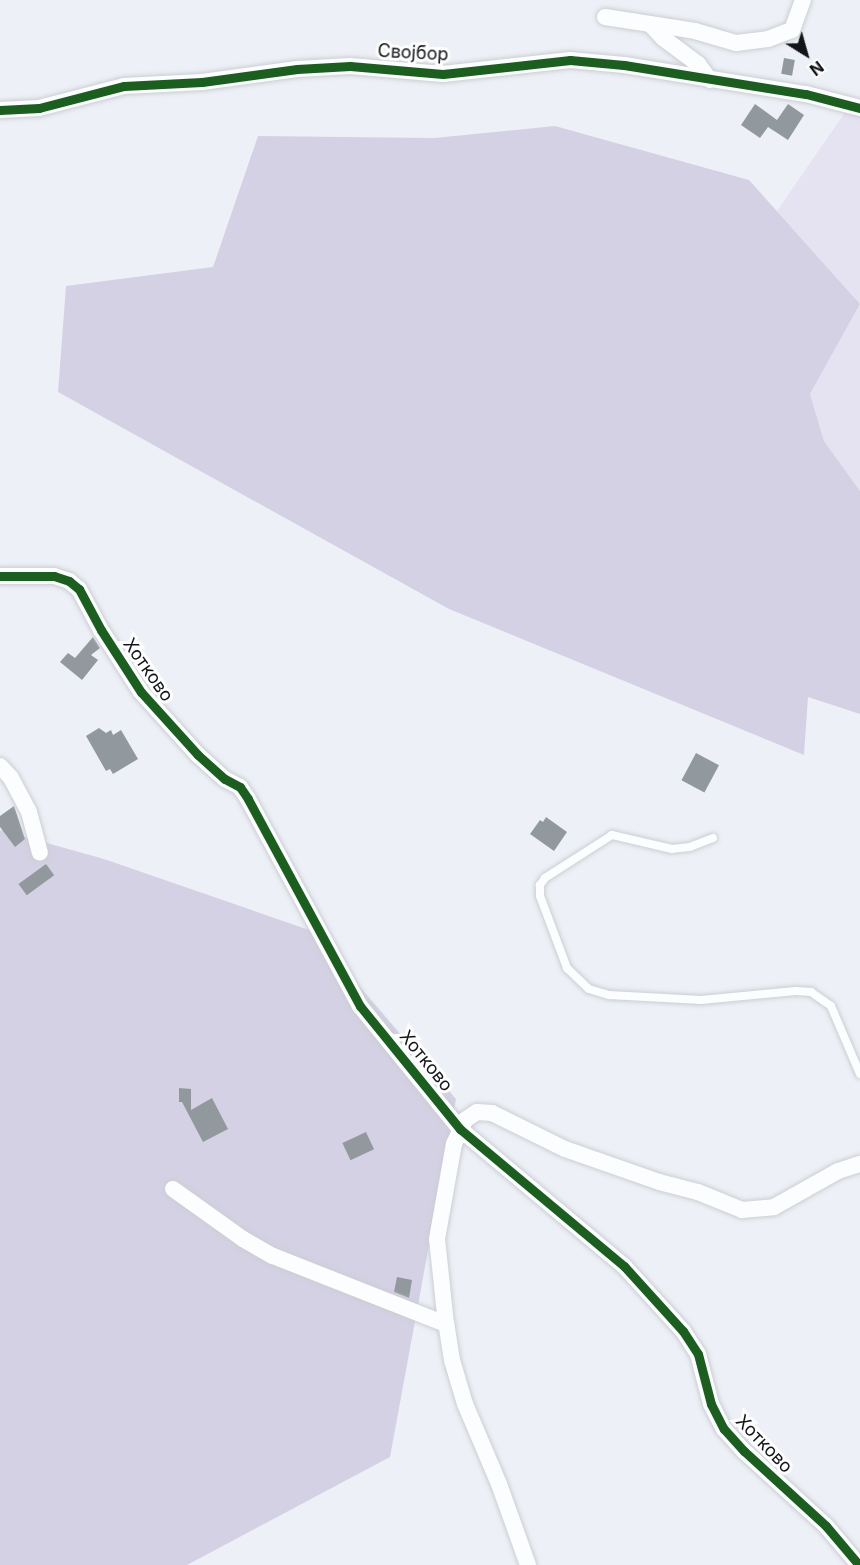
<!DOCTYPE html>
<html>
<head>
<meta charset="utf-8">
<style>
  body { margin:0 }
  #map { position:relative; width:860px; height:1565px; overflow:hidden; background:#edf1f7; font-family:Inter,sans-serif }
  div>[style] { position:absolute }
  .green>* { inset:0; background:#e5e3f2 }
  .forest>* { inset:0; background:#d4d1e4 }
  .building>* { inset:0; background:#91989e; transform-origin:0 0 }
  .roads { filter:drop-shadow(0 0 2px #cbced2) drop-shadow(0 0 2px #cbced2) }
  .service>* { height:8px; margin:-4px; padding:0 4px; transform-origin:4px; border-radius:4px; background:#fcfdfe }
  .minor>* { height:16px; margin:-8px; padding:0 8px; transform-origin:8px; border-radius:8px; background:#fcfdfe }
  .cycleway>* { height:9px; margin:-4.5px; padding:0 4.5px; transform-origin:4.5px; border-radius:4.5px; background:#1b5e20 }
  span { translate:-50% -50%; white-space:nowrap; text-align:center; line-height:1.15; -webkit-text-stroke:6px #fdfdfd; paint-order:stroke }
  .street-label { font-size:18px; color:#121418 }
  .north { position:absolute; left:776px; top:24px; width:60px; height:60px; -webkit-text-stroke:4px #fdfdfd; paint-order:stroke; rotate:143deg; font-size:16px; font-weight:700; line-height:24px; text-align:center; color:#121418 }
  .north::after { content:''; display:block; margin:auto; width:21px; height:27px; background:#121418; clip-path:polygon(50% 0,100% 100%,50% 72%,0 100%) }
</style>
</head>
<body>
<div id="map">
  <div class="green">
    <i style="clip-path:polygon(850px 105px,860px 108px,860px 304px,777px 211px)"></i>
    <i style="clip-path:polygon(860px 304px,860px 491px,824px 441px,810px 394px)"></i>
  </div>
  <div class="forest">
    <i style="clip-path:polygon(555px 126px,749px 180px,860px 304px,810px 394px,824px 441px,860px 491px,860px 714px,808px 697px,804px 755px,449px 609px,58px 392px,66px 286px,213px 267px,258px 136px,434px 138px)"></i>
    <i style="clip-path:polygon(0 830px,104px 859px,312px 931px,456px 1099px,390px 1457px,187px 1565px,0 1565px)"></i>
  </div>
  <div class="building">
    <i style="left:784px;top:58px;width:11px;height:16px;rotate:10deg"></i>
    <i style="clip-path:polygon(755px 104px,777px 120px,788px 104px,804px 115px,788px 140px,768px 127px,760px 138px,741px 125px)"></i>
    <i style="clip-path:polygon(93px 637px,100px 648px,91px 655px,98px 660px,82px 680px,60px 662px,68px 653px,75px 658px)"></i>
    <i style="clip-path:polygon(99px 728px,106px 733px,111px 730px,113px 735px,121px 730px,138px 759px,113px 774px,110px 769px,106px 771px,86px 736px)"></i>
    <i style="left:696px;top:753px;width:26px;height:31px;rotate:28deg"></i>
    <i style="clip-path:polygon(14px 806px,25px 839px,15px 847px,0 827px,0 816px)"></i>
    <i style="clip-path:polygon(546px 817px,567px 832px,554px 851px,530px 834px,540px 820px,543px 822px)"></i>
    <i style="left:46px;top:864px;width:14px;height:34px;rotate:54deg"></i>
    <i style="clip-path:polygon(179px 1088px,191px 1089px,191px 1110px,212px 1098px,228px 1129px,203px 1142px,182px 1102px,179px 1102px)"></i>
    <i style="left:366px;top:1132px;width:19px;height:26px;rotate:65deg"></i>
    <i style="clip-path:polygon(397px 1277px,412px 1280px,409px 1298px,394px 1292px)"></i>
  </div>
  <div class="roads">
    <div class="service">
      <i style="left:713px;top:838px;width:25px;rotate:159deg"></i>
      <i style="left:690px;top:847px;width:18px;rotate:174deg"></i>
      <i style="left:672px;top:849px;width:62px;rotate:-166.9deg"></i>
      <i style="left:612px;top:835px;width:80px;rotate:147.3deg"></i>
      <i style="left:545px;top:878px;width:9px;rotate:126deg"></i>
      <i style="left:540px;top:885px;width:11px;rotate:90deg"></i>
      <i style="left:540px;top:896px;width:77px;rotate:69.4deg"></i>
      <i style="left:567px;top:968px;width:30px;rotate:44deg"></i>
      <i style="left:589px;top:989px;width:21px;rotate:17deg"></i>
      <i style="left:609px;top:995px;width:92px;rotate:3.1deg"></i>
      <i style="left:701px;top:1000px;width:95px;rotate:-5.4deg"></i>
      <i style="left:796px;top:991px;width:15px;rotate:4deg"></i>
      <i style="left:811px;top:992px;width:24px;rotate:35deg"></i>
      <i style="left:831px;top:1006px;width:74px;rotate:66.9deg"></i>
    </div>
    <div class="minor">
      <i style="left:605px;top:17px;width:91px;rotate:8.8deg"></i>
      <i style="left:695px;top:31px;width:43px;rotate:16.3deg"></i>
      <i style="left:736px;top:43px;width:32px;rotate:-7deg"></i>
      <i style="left:768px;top:39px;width:26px;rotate:-21deg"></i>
      <i style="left:792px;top:30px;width:32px;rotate:-70deg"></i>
      <i style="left:650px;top:24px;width:19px;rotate:47deg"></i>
      <i style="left:663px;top:38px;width:44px;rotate:36.6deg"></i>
      <i style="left:698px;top:64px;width:20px;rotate:53deg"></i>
      <i style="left:0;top:110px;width:39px;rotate:-3deg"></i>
      <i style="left:39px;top:108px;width:88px;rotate:-14.5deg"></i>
      <i style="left:124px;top:86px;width:78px;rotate:-2.9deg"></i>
      <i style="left:202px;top:82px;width:96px;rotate:-7.8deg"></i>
      <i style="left:297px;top:69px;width:53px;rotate:-3.2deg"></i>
      <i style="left:350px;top:66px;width:93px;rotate:4.9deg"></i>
      <i style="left:443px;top:74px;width:128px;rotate:-6.3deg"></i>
      <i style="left:570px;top:60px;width:54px;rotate:5.3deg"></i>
      <i style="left:624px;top:65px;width:184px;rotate:9.1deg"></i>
      <i style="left:806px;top:94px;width:56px;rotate:14.5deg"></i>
      <i style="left:0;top:576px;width:54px"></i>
      <i style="left:54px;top:576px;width:16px;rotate:18deg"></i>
      <i style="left:69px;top:581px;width:13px;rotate:39deg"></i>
      <i style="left:79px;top:589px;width:47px;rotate:61.8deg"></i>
      <i style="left:101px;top:630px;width:74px;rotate:57.2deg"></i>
      <i style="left:141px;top:692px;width:85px;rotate:47.9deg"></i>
      <i style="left:198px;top:755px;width:36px;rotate:42deg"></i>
      <i style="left:225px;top:779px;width:17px;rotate:28deg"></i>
      <i style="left:240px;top:787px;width:14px;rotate:56deg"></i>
      <i style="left:248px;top:799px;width:235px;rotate:61.6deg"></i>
      <i style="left:360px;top:1006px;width:159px;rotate:50.9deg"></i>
      <i style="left:460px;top:1129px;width:214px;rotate:39.9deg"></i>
      <i style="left:624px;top:1266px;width:88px;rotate:47.8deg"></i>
      <i style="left:683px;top:1331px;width:27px;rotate:57deg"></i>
      <i style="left:698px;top:1354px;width:52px;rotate:75.4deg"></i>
      <i style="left:711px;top:1404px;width:28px;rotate:63deg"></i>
      <i style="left:724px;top:1429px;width:30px;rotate:48deg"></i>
      <i style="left:744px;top:1451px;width:111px;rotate:42.4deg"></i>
      <i style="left:826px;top:1526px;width:51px;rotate:49.8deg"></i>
      <i style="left:0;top:766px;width:16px;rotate:47deg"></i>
      <i style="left:11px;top:778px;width:38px;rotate:62deg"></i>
      <i style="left:29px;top:812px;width:42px;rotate:75deg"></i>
      <i style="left:173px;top:1189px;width:86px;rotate:35.5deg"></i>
      <i style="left:243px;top:1239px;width:34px;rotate:30deg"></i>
      <i style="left:273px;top:1256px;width:186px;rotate:21.5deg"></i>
      <i style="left:528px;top:1565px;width:86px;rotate:-109.7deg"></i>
      <i style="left:499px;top:1484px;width:87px;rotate:-113deg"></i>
      <i style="left:465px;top:1404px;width:46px;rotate:-106.5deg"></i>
      <i style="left:452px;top:1360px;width:36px;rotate:-99deg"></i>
      <i style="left:446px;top:1324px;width:85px;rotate:-96deg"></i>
      <i style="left:437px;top:1239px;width:97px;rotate:-79.9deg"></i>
      <i style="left:454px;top:1144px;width:26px;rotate:-65deg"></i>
      <i style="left:465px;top:1120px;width:14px;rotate:-34deg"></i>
      <i style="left:477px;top:1112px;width:15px;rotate:4deg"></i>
      <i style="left:492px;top:1113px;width:81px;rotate:26.3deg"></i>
      <i style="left:565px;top:1149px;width:100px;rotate:19.3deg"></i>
      <i style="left:659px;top:1182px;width:40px;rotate:14.4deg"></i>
      <i style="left:698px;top:1192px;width:48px;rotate:22.2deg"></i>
      <i style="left:742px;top:1210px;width:32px;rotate:-5deg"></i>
      <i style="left:774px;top:1207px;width:73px;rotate:-29.4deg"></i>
      <i style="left:838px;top:1171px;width:23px;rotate:-18deg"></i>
    </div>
  </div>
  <div class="cycleway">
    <i style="left:0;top:110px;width:39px;rotate:-3deg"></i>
    <i style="left:39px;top:108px;width:88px;rotate:-14.5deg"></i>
    <i style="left:124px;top:86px;width:78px;rotate:-2.9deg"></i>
    <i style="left:202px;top:82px;width:96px;rotate:-7.8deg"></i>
    <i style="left:297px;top:69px;width:53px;rotate:-3.2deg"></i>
    <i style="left:350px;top:66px;width:93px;rotate:4.9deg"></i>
    <i style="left:443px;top:74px;width:128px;rotate:-6.3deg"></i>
    <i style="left:570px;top:60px;width:54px;rotate:5.3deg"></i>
    <i style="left:624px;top:65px;width:184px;rotate:9.1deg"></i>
    <i style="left:806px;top:94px;width:56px;rotate:14.5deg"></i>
    <i style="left:0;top:576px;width:54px"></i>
    <i style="left:54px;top:576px;width:16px;rotate:18deg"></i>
    <i style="left:69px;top:581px;width:13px;rotate:39deg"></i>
    <i style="left:79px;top:589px;width:47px;rotate:61.8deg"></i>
    <i style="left:101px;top:630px;width:74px;rotate:57.2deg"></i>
    <i style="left:141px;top:692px;width:85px;rotate:47.9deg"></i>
    <i style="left:198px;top:755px;width:36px;rotate:42deg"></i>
    <i style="left:225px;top:779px;width:17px;rotate:28deg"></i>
    <i style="left:240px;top:787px;width:14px;rotate:56deg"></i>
    <i style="left:248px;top:799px;width:235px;rotate:61.6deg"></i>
    <i style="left:360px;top:1006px;width:159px;rotate:50.9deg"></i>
    <i style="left:460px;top:1129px;width:214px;rotate:39.9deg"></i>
    <i style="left:624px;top:1266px;width:88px;rotate:47.8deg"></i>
    <i style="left:683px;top:1331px;width:27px;rotate:57deg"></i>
    <i style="left:698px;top:1354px;width:52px;rotate:75.4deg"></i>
    <i style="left:711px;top:1404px;width:28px;rotate:63deg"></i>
    <i style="left:724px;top:1429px;width:30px;rotate:48deg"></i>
    <i style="left:744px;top:1451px;width:111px;rotate:42.4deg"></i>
    <i style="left:826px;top:1526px;width:51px;rotate:49.8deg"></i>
  </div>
  <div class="street-label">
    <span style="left:413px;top:53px;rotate:3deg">Својбор</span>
    <span style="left:148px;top:670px;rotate:55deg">Хотково</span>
    <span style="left:426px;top:1061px;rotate:51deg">Хотково</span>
    <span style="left:764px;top:1444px;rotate:46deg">Хотково</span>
  </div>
  <div class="north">N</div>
</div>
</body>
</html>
